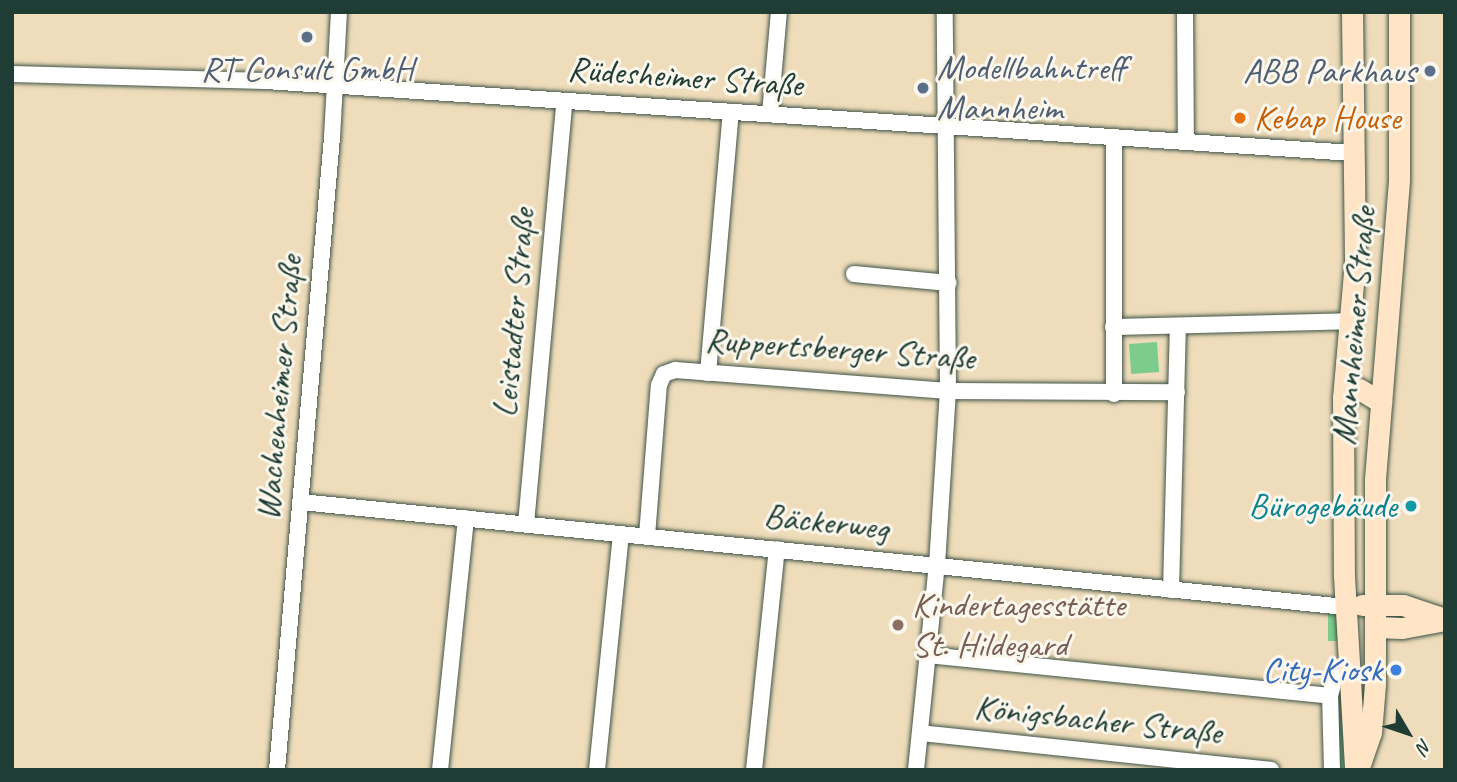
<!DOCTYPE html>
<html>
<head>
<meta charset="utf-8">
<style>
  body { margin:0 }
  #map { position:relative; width:1457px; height:782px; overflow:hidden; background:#eedcba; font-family:Caveat,sans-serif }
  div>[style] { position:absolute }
  .green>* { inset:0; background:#7ecc8c; transform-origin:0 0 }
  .roads { filter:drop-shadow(0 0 2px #3e5548) drop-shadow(0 0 2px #3e5548) }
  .minor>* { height:16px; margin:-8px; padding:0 8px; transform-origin:8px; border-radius:8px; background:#fff }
  .secondary>* { height:21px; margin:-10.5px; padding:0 10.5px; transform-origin:10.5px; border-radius:10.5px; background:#ffe4c6 }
  .dots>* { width:19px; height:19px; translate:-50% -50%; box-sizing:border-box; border:4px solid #fbf7ec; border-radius:50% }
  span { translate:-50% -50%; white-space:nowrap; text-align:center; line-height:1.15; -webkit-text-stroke:6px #fbf7ec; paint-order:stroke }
  .service-label { font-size:35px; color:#4e5e75 }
  .left { translate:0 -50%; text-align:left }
  .right { translate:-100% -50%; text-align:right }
  .street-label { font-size:35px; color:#1f3d34 }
  .food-label { font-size:35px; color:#c56008 }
  .culture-label { font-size:35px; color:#0d838f }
  .education-label { font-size:35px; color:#785e54 }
  .shop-label { font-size:35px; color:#366cbe }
  .frame { position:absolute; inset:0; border:14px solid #1f3d34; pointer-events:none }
  .north { position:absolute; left:1373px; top:698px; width:70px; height:70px; -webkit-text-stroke:5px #fbf7ec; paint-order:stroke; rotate:129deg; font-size:19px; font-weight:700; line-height:28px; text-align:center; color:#1f3d34 }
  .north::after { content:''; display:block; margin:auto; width:24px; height:32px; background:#1f3d34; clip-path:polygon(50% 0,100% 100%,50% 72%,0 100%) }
</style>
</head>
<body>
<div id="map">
  <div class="green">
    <i style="left:1157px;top:342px;width:30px;height:28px;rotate:86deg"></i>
    <i style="left:1328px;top:611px;width:10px;height:30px"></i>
    <i style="clip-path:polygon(1339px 691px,1345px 691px,1345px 770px,1338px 770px)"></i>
  </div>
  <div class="roads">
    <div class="minor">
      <i style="left:1185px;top:12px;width:130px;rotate:89.6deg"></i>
      <i style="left:12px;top:74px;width:254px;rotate:1.6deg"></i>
      <i style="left:266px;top:81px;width:1090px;rotate:3.79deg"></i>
      <i style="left:770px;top:114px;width:102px;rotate:-85deg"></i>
      <i style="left:854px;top:274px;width:95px;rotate:5.4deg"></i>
      <i style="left:1113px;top:327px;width:238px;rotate:-1.4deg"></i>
      <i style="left:708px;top:373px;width:262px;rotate:-85deg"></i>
      <i style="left:1114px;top:394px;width:257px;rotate:-90deg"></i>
      <i style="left:301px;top:502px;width:1050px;rotate:5.74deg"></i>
      <i style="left:526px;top:524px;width:418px;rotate:-84.8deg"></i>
      <i style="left:647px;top:536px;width:151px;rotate:-85.5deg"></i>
      <i style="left:659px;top:385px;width:12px;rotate:-66deg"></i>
      <i style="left:664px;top:374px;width:12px;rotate:-20deg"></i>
      <i style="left:675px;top:370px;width:274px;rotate:4.4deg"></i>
      <i style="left:948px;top:391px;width:229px;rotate:0.3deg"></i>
      <i style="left:1171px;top:590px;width:264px;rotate:-88.5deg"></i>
      <i style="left:928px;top:655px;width:404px;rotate:5.8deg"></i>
      <i style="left:920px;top:733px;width:353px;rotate:6deg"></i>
      <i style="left:277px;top:770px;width:635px;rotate:-85.03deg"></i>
      <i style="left:332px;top:137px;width:125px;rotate:-86.8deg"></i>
      <i style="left:440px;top:770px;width:253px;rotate:-84.1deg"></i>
      <i style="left:597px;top:770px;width:237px;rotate:-84.2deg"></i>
      <i style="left:754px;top:770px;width:222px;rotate:-84.1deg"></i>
      <i style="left:916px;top:770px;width:206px;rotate:-84.2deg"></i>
      <i style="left:937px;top:565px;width:174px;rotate:-86.4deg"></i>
      <i style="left:948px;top:391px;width:379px;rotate:-90.5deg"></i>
      <i style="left:1332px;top:770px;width:74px;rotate:-91.5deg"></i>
      <i style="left:1330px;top:696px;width:16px;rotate:-76deg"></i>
      <i style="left:1334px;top:680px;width:17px;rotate:-28deg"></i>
    </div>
    <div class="secondary">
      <i style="left:1352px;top:12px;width:249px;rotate:89.3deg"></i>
      <i style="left:1355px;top:261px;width:138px;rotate:95deg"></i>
      <i style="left:1343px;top:398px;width:178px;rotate:89.7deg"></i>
      <i style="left:1344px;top:576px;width:192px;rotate:86.7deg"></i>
      <i style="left:1343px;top:398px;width:18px;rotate:-29deg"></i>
      <i style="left:1359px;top:389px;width:26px;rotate:31deg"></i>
      <i style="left:1362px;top:605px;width:41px"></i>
      <i style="left:1403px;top:605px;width:44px;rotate:18.4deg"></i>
      <i style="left:1375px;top:627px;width:27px;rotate:2deg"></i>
      <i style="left:1402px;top:628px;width:44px;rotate:-10.5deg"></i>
      <i style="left:1358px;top:770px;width:39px;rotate:-71deg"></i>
      <i style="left:1371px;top:733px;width:49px;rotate:-85.3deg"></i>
      <i style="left:1375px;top:684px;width:205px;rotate:-90deg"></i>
      <i style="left:1375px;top:479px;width:300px;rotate:-85.4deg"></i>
      <i style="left:1399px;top:180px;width:168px;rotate:-90deg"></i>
    </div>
  </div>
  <div class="dots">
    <i style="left:307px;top:37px;background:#5c6f8a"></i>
    <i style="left:1430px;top:71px;background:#5c6f8a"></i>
    <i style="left:923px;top:88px;background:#5c6f8a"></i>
    <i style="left:1240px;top:118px;background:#e8710a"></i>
    <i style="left:1411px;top:506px;background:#0f9aa8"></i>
    <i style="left:898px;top:625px;background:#8d6e63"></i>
    <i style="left:1396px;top:670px;background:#3f7fe0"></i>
  </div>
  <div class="service-label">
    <span class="left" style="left:937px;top:88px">Modellbahntreff<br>Mannheim</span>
    <span style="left:307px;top:69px">RT Consult GmbH</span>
    <span class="right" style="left:1416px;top:71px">ABB Parkhaus</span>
  </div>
  <div class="street-label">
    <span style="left:685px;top:77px;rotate:4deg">Rüdesheimer Straße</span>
    <span style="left:514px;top:313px;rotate:-85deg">Leistadter Straße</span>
    <span style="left:1354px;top:326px;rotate:-85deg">Mannheimer Straße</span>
    <span style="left:840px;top:349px;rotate:4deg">Ruppertsberger Straße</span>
    <span style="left:279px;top:388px;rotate:-85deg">Wachenheimer Straße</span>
    <span style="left:826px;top:522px;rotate:6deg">Bäckerweg</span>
    <span style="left:1098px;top:720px;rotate:6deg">Königsbacher Straße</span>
  </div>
  <div class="food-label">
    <span class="left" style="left:1254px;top:118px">Kebap House</span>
  </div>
  <div class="culture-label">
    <span class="right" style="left:1397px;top:506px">Bürogebäude</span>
  </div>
  <div class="education-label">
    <span class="left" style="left:912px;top:625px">Kindertagesstätte<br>St. Hildegard</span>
  </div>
  <div class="shop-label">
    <span class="right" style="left:1382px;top:670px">City-Kiosk</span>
  </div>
  <div class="frame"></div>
  <div class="north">N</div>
</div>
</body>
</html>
